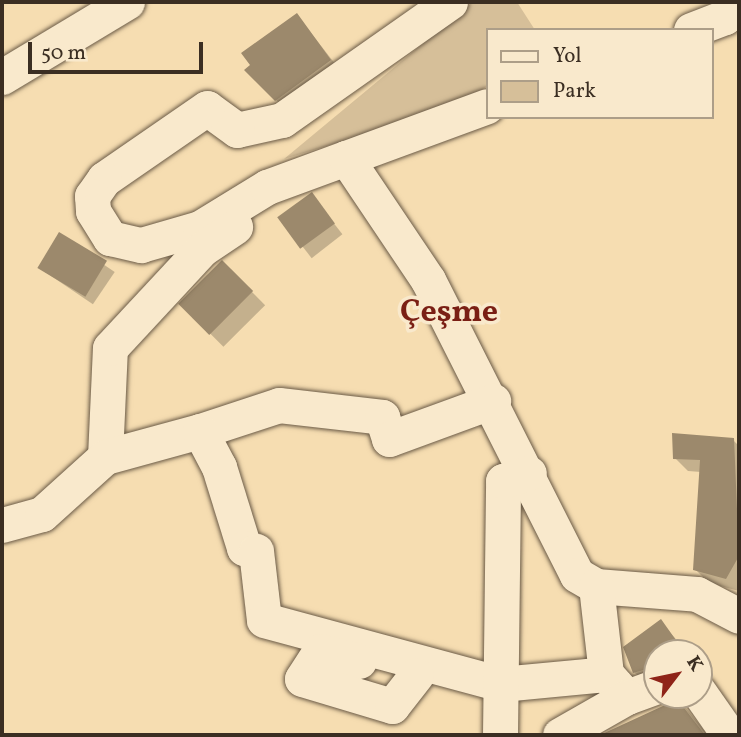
<!DOCTYPE html>
<html>
<head>
<meta charset="utf-8">
<style>
  body { margin:0 }
  #map { position:relative; width:741px; height:737px; overflow:hidden; background:#f6ddb1; font-family:Vollkorn,serif }
  div>[style] { position:absolute }
  .green>* { inset:0; background:#d6bf99 }
  .shadow>* { inset:0; background:#0003; transform-origin:0 0 }
  .building>* { inset:0; background:#9c896c; transform-origin:0 0 }
  .roads { filter:drop-shadow(0 0 2px #6a5a46) drop-shadow(0 0 2px #6a5a46) }
  .minor>* { height:35px; margin:-17.5px; padding:0 17.5px; transform-origin:17.5px; border-radius:17.5px; background:#f9e9cc }
  span { translate:-50% -50%; white-space:nowrap; text-align:center; line-height:1.15; -webkit-text-stroke:7px #f9e9cc; paint-order:stroke }
  .district-label { font-size:32px; color:#7a1f14; font-weight:700 }
  .frame { position:absolute; inset:0; border:4px solid #3b2e22; pointer-events:none }
  .legend { position:absolute; left:486px; top:28px; width:228px; height:91px; box-sizing:border-box; background:#f9e9cc; border:2px solid #ad9e88; margin:0; padding:9px 12px; list-style:none; font-size:21px; color:#3b2e22 }
  .legend li { display:flex; align-items:center; gap:14px; height:35px }
  .legend b { width:35px; border:2px solid #ad9e88 }
  .north { position:absolute; left:643px; top:639px; width:70px; height:70px; box-sizing:border-box; background:#f9e9cc; border:2px solid #ad9e88; border-radius:50%; rotate:58deg; font-size:19px; font-weight:700; line-height:28px; text-align:center; color:#3b2e22 }
  .north::after { content:''; display:block; margin:auto; width:24px; height:32px; background:#8f2418; clip-path:polygon(50% 0,100% 100%,50% 72%,0 100%) }
  .scale { position:absolute; left:28px; top:42px; width:175px; height:32px; box-sizing:border-box; border:4px solid #3b2e22; border-top:0; padding-left:9px; font-size:21px; line-height:24px; white-space:nowrap; color:#3b2e22; -webkit-text-stroke:5px #f9e9cc; paint-order:stroke }
</style>
</head>
<body>
<div id="map">
  <div class="green">
    <i style="clip-path:polygon(473px 2px,517px 2px,535px 30px,487px 30px,487px 86px,461px 105px,284px 159px)"></i>
  </div>
  <div class="shadow">
    <i style="clip-path:polygon(297px 15px,343px 74px,289px 113px,246px 70px)"></i>
    <i style="left:311px;top:194px;width:51px;height:39px;rotate:52deg"></i>
    <i style="left:60px;top:235px;width:66px;height:39px;rotate:34deg"></i>
    <i style="left:222px;top:262px;width:61px;height:59px;rotate:45deg"></i>
    <i style="clip-path:polygon(733px 440px,739px 446px,739px 591px,709px 583px,695px 569px,701px 472px,688px 471px,675px 458px)"></i>
    <i style="clip-path:polygon(661px 622px,688px 653px,657px 653px,657px 689px,652px 690px,634px 672px)"></i>
    <i style="clip-path:polygon(675px 695px,708px 735px,608px 735px,665px 706px)"></i>
  </div>
  <div class="building">
    <i style="clip-path:polygon(297px 13px,331px 60px,275px 101px,244px 70px,250px 65px,241px 53px)"></i>
    <i style="left:312px;top:192px;width:39px;height:43px;rotate:54deg"></i>
    <i style="left:59px;top:232px;width:56px;height:42px;rotate:31deg"></i>
    <i style="left:222px;top:260px;width:44px;height:62px;rotate:45deg"></i>
    <i style="clip-path:polygon(672px 433px,734px 438px,739px 556px,726px 579px,693px 570px,700px 460px,673px 459px)"></i>
    <i style="clip-path:polygon(661px 619px,685px 653px,657px 653px,657px 666px,633px 673px,623px 647px)"></i>
    <i style="clip-path:polygon(674px 695px,705px 735px,600px 735px,665px 705px)"></i>
  </div>
  <div class="roads">
    <div class="minor">
      <i style="left:450px;top:2px;width:205px;rotate:144.9deg"></i>
      <i style="left:282px;top:120px;width:46px;rotate:167.5deg"></i>
      <i style="left:237px;top:130px;width:37px;rotate:-144deg"></i>
      <i style="left:207px;top:108px;width:125px;rotate:145.4deg"></i>
      <i style="left:104px;top:179px;width:21px;rotate:125deg"></i>
      <i style="left:92px;top:196px;width:15px;rotate:86deg"></i>
      <i style="left:93px;top:211px;width:32px;rotate:58deg"></i>
      <i style="left:110px;top:238px;width:32px;rotate:13deg"></i>
      <i style="left:141px;top:245px;width:61px;rotate:-16.1deg"></i>
      <i style="left:200px;top:228px;width:79px;rotate:-31.5deg"></i>
      <i style="left:267px;top:187px;width:84px;rotate:-20.2deg"></i>
      <i style="left:346px;top:158px;width:147px;rotate:56.1deg"></i>
      <i style="left:428px;top:280px;width:330px;rotate:63.2deg"></i>
      <i style="left:577px;top:575px;width:22px;rotate:30deg"></i>
      <i style="left:596px;top:586px;width:101px;rotate:4.5deg"></i>
      <i style="left:697px;top:594px;width:47px;rotate:27.6deg"></i>
      <i style="left:691px;top:30px;width:36px;rotate:-21deg"></i>
      <i style="left:725px;top:17px;width:20px;rotate:-49deg"></i>
      <i style="left:2px;top:77px;width:146px;rotate:-31deg"></i>
      <i style="left:346px;top:158px;width:150px;rotate:-20.2deg"></i>
      <i style="left:200px;top:431px;width:83px;rotate:-18.2deg"></i>
      <i style="left:279px;top:405px;width:104px;rotate:6.6deg"></i>
      <i style="left:382px;top:417px;width:23px;rotate:72deg"></i>
      <i style="left:389px;top:439px;width:111px;rotate:-20.1deg"></i>
      <i style="left:105px;top:457px;width:109px;rotate:-87.4deg"></i>
      <i style="left:110px;top:348px;width:135px;rotate:-47.1deg"></i>
      <i style="left:202px;top:249px;width:40px;rotate:-34deg"></i>
      <i style="left:2px;top:525px;width:41px;rotate:-15.4deg"></i>
      <i style="left:42px;top:514px;width:85px;rotate:-42.1deg"></i>
      <i style="left:105px;top:457px;width:98px;rotate:-15.3deg"></i>
      <i style="left:200px;top:431px;width:41px;rotate:62.2deg"></i>
      <i style="left:219px;top:467px;width:85px;rotate:72.8deg"></i>
      <i style="left:244px;top:548px;width:12px;rotate:14deg"></i>
      <i style="left:256px;top:551px;width:69px;rotate:83.4deg"></i>
      <i style="left:264px;top:620px;width:245px;rotate:15.1deg"></i>
      <i style="left:501px;top:684px;width:105px;rotate:-5.4deg"></i>
      <i style="left:596px;top:586px;width:89px;rotate:83.5deg"></i>
      <i style="left:606px;top:674px;width:31px;rotate:48deg"></i>
      <i style="left:627px;top:697px;width:32px;rotate:-20deg"></i>
      <i style="left:359px;top:661px;width:40px;rotate:-165.6deg"></i>
      <i style="left:320px;top:651px;width:33px;rotate:123deg"></i>
      <i style="left:302px;top:679px;width:94px;rotate:16.7deg"></i>
      <i style="left:392px;top:706px;width:39px;rotate:-52deg"></i>
      <i style="left:699px;top:692px;width:52px;rotate:55.1deg"></i>
      <i style="left:500px;top:735px;width:254px;rotate:-89.3deg"></i>
      <i style="left:503px;top:481px;width:27px;rotate:-17deg"></i>
      <i style="left:560px;top:735px;width:77px;rotate:-29.6deg"></i>
    </div>
  </div>
  <div class="district-label">
    <span style="left:449px;top:313px">Çeşme</span>
  </div>
  <div class="frame"></div>
  <ul class="legend">
  <li><b style="height:9px;background:#f9e9cc"></b>Yol</li>
  <li><b style="height:19px;background:#d6bf99"></b>Park</li>
  </ul>
  <div class="north">K</div>
  <div class="scale">50 m</div>
</div>
</body>
</html>
